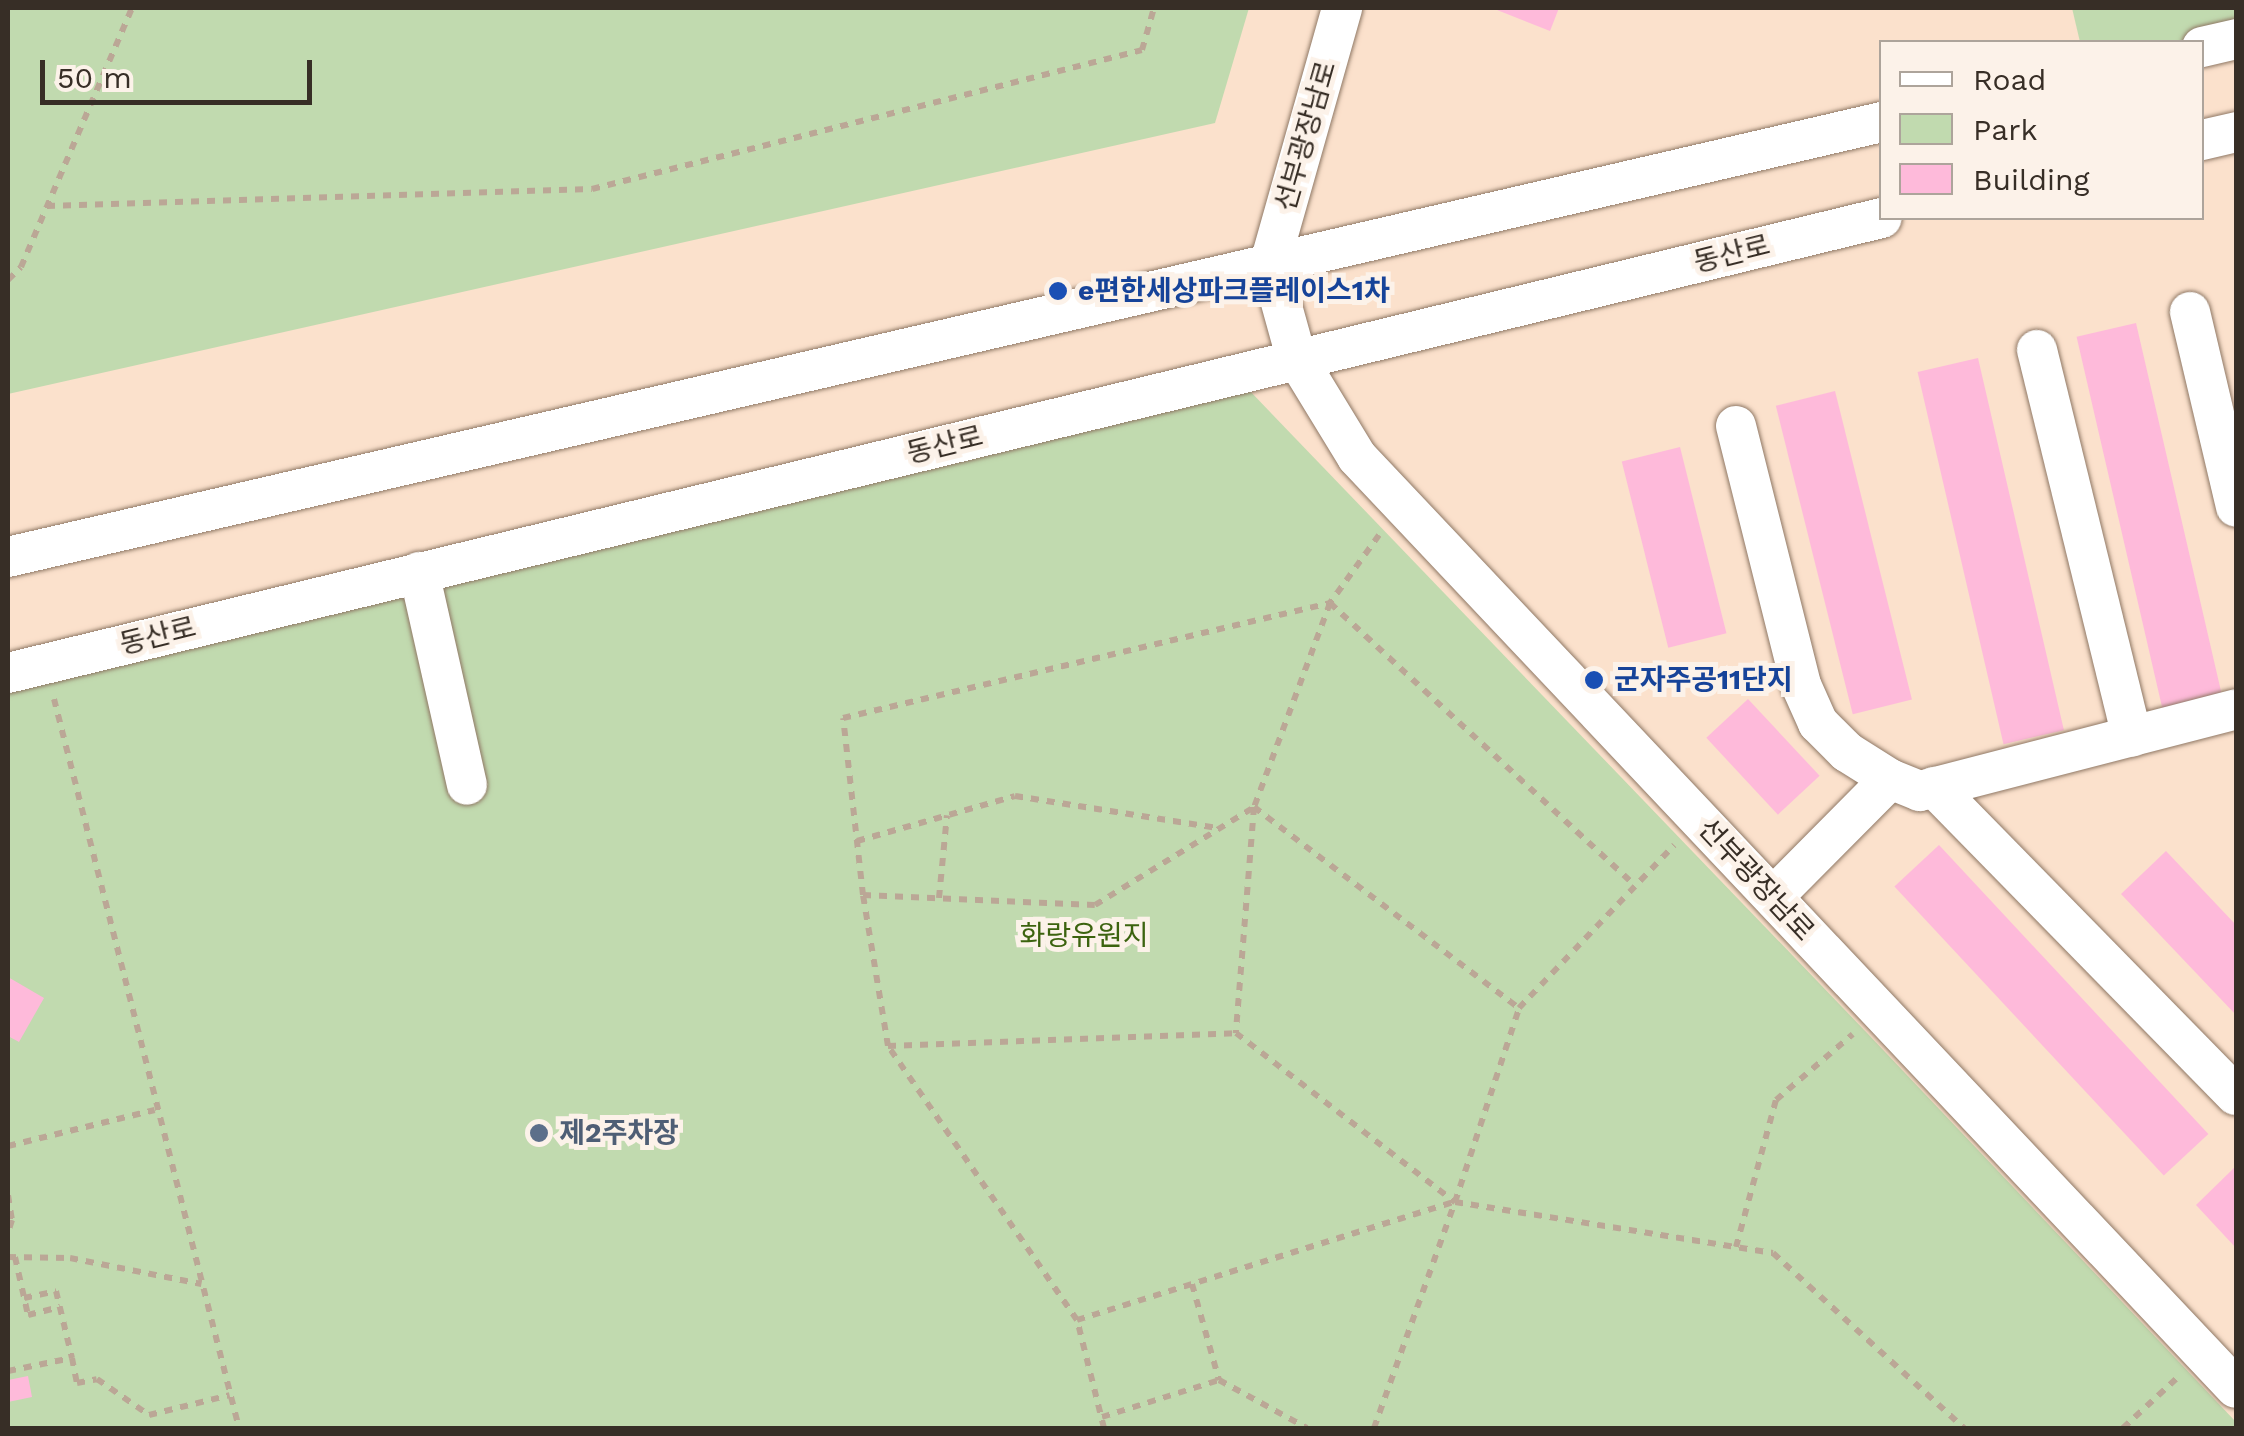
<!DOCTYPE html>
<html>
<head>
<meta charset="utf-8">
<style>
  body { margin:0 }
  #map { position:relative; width:2244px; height:1436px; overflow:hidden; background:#fbe1cc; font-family:"Work Sans","Noto Sans KR",sans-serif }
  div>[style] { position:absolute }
  .green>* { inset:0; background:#c1daaf }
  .building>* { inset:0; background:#febada; transform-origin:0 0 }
  .path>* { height:6px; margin-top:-3px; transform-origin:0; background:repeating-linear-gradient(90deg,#bba796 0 8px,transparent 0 16px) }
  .roads { filter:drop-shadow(0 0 2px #8f7865) drop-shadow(0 0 2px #8f7865) }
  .minor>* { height:40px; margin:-20px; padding:0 20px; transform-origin:20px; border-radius:20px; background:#fff }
  .dots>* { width:28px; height:28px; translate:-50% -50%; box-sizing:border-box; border:5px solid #fcf2e9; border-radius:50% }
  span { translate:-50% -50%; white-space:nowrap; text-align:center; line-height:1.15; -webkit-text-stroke:10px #fcf2e9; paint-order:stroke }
  .street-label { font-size:28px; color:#372e26 }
  .transit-label { font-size:28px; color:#164399; font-weight:700 }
  .left { translate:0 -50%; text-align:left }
  .park-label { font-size:28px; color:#3c630f }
  .service-label { font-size:28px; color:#4e5e75; font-weight:700 }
  .frame { position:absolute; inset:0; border:10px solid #372e26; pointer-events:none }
  .legend { position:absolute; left:1879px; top:40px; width:325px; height:180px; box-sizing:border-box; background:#fcf2e9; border:2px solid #ada49b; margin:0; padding:12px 18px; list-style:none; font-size:30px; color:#372e26 }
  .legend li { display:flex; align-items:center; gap:20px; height:50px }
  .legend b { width:50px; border:2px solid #ada49b }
  .scale { position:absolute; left:40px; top:60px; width:272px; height:45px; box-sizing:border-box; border:5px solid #372e26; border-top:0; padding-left:12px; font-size:30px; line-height:35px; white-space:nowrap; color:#372e26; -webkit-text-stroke:8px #fcf2e9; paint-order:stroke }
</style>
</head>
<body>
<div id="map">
  <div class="green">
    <i style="clip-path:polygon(8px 8px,1249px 8px,1215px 123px,8px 394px)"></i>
    <i style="clip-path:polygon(2072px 8px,2236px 8px,2236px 29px,2179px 42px,2080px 42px)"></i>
    <i style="clip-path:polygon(1248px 389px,1868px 1034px,2236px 1422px,2236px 1428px,8px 1428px,8px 691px)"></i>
  </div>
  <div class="building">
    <i style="clip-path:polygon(1492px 8px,1559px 8px,1550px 31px)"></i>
    <i style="left:2136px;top:323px;width:382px;height:61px;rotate:77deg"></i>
    <i style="left:1978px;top:358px;width:382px;height:62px;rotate:77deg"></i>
    <i style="left:1835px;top:391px;width:318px;height:61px;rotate:76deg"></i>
    <i style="left:1680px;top:447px;width:192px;height:60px;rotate:76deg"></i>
    <i style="left:1748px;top:699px;width:105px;height:57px;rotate:47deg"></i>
    <i style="left:1939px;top:845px;width:395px;height:61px;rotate:47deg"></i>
    <i style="clip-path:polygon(2166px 851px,2236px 925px,2236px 1015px,2121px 894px)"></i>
    <i style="clip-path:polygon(8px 977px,44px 998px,19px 1042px,8px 1036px)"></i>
    <i style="clip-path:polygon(2236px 1166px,2236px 1248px,2196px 1205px)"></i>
    <i style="clip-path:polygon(28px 1376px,32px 1397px,8px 1402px,8px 1380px)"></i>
  </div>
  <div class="path">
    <i style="left:47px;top:206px;width:545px;rotate:-1.79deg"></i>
    <i style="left:592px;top:189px;width:567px;rotate:-14.18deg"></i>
    <i style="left:1142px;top:50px;width:44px;rotate:-74.1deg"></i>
    <i style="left:8px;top:280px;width:18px;rotate:-45deg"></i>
    <i style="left:21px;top:267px;width:282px;rotate:-66.8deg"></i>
    <i style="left:1379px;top:535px;width:84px;rotate:125.8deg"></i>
    <i style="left:1330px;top:603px;width:218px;rotate:110.4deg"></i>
    <i style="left:1254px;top:807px;width:227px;rotate:94.6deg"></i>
    <i style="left:1236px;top:1033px;width:277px;rotate:37.7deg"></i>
    <i style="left:54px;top:699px;width:752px;rotate:75.76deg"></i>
    <i style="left:857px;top:841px;width:164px;rotate:-15.9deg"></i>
    <i style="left:1015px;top:796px;width:205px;rotate:9deg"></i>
    <i style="left:863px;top:895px;width:232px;rotate:2.5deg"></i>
    <i style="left:1095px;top:905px;width:187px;rotate:-31.6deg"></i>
    <i style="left:1254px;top:807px;width:333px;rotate:37.2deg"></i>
    <i style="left:939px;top:898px;width:83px;rotate:-84.5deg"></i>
    <i style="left:888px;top:1046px;width:348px;rotate:-2.1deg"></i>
    <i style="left:8px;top:1146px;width:151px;rotate:-13.8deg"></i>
    <i style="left:8px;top:1195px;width:25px;rotate:81deg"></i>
    <i style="left:12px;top:1220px;width:13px;rotate:108deg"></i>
    <i style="left:1455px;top:1202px;width:204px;rotate:-71.7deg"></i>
    <i style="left:1519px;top:1008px;width:225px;rotate:-46.4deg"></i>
    <i style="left:1736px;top:1247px;width:152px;rotate:-74.8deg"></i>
    <i style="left:1776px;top:1100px;width:101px;rotate:-40.6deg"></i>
    <i style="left:8px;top:1257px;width:62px;rotate:0.9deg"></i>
    <i style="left:70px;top:1258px;width:134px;rotate:11.2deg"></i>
    <i style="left:15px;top:1257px;width:59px;rotate:77.4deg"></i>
    <i style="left:28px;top:1315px;width:33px;rotate:-14deg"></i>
    <i style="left:1192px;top:1284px;width:100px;rotate:74.3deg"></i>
    <i style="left:1219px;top:1380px;width:100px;rotate:28.6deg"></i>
    <i style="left:24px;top:1298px;width:33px;rotate:-12deg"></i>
    <i style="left:56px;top:1291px;width:69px;rotate:76.6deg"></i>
    <i style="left:1077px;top:1320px;width:333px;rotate:-124.6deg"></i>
    <i style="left:888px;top:1046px;width:153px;rotate:-99.4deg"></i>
    <i style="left:863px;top:895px;width:178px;rotate:-96.4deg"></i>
    <i style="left:843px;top:718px;width:500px;rotate:-13.29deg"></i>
    <i style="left:1330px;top:603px;width:415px;rotate:42.8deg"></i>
    <i style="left:8px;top:1371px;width:65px;rotate:-11.5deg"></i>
    <i style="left:72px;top:1358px;width:25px;rotate:79deg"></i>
    <i style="left:77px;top:1383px;width:20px;rotate:-11deg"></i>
    <i style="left:97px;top:1379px;width:63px;rotate:34.7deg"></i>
    <i style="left:149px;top:1415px;width:83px;rotate:-13.9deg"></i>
    <i style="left:1102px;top:1417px;width:123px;rotate:-17.5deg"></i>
    <i style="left:1104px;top:1428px;width:111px;rotate:-104deg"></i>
    <i style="left:1077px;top:1320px;width:395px;rotate:-17.4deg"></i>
    <i style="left:1374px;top:1428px;width:240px;rotate:-70.3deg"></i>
    <i style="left:1455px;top:1202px;width:322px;rotate:9.1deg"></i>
    <i style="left:1773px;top:1253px;width:259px;rotate:42.5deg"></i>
    <i style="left:2123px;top:1428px;width:74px;rotate:-42.8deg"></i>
  </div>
  <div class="roads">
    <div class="minor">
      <i style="left:2202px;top:47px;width:35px;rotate:-13deg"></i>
      <i style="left:2202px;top:140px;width:35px;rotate:-13deg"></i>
      <i style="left:1270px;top:263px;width:98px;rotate:74.5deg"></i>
      <i style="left:1296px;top:357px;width:117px;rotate:58.6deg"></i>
      <i style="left:1357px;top:457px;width:1280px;rotate:46.65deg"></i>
      <i style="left:1270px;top:263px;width:265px;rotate:-74.2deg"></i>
      <i style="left:2190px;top:312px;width:200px;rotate:76.7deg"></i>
      <i style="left:2037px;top:350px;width:398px;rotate:76.2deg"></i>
      <i style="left:1736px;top:426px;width:267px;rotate:75.9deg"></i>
      <i style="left:1801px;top:685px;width:42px;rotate:65.9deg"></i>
      <i style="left:1818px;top:723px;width:41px;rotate:45deg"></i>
      <i style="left:1847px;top:752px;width:51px;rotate:32.1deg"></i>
      <i style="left:8px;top:557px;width:1924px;rotate:-13.07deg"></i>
      <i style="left:419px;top:572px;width:218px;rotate:77.3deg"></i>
      <i style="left:8px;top:673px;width:1928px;rotate:-13.65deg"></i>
      <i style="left:1934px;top:787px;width:431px;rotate:45.6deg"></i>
      <i style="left:1773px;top:897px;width:166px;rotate:-45.2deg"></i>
      <i style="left:1890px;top:779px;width:32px;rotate:22deg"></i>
      <i style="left:1920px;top:791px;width:326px;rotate:-14.5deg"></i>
    </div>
  </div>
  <div class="dots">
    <i style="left:1058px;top:291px;background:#1a4fb4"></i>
    <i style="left:1594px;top:680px;background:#1a4fb4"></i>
    <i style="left:539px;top:1133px;background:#5c6f8a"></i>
  </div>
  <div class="street-label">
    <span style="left:1306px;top:136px;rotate:-74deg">선부광장남로</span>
    <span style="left:1732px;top:254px;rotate:-14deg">동산로</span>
    <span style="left:945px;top:445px;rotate:-14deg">동산로</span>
    <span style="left:158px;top:636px;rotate:-14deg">동산로</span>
    <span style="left:1756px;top:880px;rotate:47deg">선부광장남로</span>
  </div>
  <div class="transit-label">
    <span class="left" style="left:1078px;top:291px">e편한세상파크플레이스1차</span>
    <span class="left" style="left:1614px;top:680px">군자주공11단지</span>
  </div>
  <div class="park-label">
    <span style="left:1084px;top:936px">화랑유원지</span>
  </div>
  <div class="service-label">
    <span class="left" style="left:559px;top:1133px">제2주차장</span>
  </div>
  <div class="frame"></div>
  <ul class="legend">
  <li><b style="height:12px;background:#fff"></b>Road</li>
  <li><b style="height:28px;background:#c1daaf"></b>Park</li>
  <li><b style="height:28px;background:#febada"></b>Building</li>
  </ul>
  <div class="scale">50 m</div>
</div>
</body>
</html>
